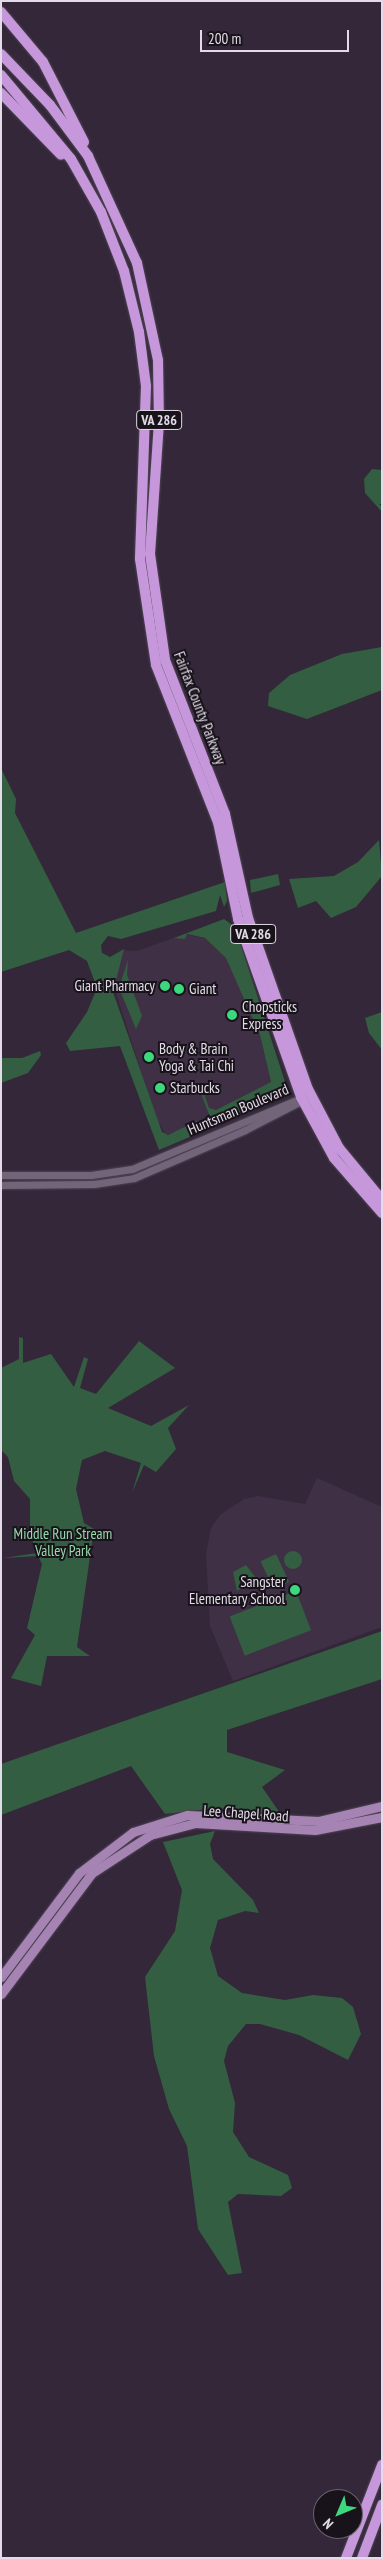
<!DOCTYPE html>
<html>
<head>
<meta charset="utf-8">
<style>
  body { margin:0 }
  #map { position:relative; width:383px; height:2559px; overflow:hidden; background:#332739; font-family:"PT Sans Narrow",sans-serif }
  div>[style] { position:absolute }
  .built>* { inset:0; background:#403046 }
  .green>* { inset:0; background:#345e41; transform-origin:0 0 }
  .round { border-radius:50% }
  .stream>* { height:1px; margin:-0.5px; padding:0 0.5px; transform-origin:0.5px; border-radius:0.5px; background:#01230f }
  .roads { filter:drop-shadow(0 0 1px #4f4554) drop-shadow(0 0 1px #4f4554) }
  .minor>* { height:7px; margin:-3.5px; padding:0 3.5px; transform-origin:3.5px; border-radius:3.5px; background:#736579 }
  .major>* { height:9px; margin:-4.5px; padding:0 4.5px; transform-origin:4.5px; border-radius:4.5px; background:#a583b3 }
  .highway>* { height:10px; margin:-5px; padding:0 5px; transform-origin:5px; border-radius:5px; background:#c697da }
  .dots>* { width:14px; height:14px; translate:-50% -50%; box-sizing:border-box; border:2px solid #18131a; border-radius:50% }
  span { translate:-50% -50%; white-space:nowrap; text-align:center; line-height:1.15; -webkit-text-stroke:4px #18131a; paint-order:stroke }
  .shield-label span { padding:1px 4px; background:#18131a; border:1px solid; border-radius:4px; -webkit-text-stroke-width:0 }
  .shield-label { font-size:14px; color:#e3dbe7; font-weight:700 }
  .street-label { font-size:15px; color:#e3dbe7 }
  .poi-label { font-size:15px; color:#e3dbe7 }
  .right { translate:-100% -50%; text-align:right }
  .left { translate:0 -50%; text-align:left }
  .park-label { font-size:15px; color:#96dcaa }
  .frame { position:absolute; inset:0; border:2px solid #e3dbe7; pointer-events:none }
  .north { position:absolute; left:313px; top:2489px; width:50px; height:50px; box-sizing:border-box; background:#18131a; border:1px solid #69636c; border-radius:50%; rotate:225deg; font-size:14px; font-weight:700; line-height:20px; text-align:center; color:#e3dbe7 }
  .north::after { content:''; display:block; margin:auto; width:18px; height:22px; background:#3dd77e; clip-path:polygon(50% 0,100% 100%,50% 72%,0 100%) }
  .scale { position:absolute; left:200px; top:30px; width:149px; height:22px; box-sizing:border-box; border:2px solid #e3dbe7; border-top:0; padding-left:6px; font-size:15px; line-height:18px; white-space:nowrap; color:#e3dbe7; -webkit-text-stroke:4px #18131a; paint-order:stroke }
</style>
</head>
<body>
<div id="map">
  <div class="built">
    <i style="clip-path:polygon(185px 934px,207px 939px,228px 960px,260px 1035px,271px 1083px,216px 1110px,214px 1125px,205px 1129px,201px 1122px,166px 1135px,156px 1118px,113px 984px,123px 950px,137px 951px)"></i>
    <i style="clip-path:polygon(317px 1478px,382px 1507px,382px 1627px,233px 1681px,210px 1626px,206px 1554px,211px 1528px,220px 1515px,244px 1499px,258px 1496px,305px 1504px)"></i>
  </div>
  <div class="green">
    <i style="clip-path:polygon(372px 469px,382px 470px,382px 512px,365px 493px,364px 479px)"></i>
    <i style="clip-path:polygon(382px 647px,382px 690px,307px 719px,268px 706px,269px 693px,290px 675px,342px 654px)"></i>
    <i style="clip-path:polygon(1px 768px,16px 799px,15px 813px,76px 933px,225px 882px,227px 901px,224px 907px,220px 895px,216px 911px,121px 939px,108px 936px,101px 945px,102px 953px,110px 957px,124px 949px,113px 992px,162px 1132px,168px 1135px,197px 1121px,203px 1128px,199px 1133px,159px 1150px,120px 1046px,70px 1051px,66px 1043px,87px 1012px,97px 988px,87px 961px,69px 950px,1px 972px)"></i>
    <i style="clip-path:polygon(379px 840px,382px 876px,356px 907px,331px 918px,316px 901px,298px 908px,289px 879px,334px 876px,358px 862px)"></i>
    <i style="clip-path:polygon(278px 874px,280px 885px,251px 893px,250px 880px)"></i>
    <i style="clip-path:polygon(224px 919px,235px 927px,288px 1091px,217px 1123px,212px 1122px,200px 1091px,202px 1088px,209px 1108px,216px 1110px,271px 1082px,260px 1035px,226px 958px,205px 938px,187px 934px,185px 939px,174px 938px)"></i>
    <i style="clip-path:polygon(128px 960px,127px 975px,142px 1016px,136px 1029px,119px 988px)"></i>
    <i style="clip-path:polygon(382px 1012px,382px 1050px,369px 1033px,365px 1018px)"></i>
    <i style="clip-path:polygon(40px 1051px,41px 1055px,28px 1073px,1px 1083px,1px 1058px,22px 1058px)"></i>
    <i style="clip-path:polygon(19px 1337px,23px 1338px,23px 1363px,51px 1354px,74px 1387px,84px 1357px,88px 1359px,80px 1388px,96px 1394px,139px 1341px,175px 1368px,108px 1408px,151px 1426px,189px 1405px,168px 1428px,176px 1449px,156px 1472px,144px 1465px,132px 1493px,141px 1463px,105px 1451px,82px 1460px,76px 1489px,84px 1523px,94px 1529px,77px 1647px,90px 1656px,47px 1656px,41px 1686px,11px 1678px,35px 1635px,27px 1628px,42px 1564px,38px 1556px,3px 1558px,37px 1553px,30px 1535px,30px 1499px,14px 1481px,8px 1457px,1px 1450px,1px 1368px,19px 1359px)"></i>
    <i class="round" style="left:284px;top:1551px;width:18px;height:18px"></i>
    <i style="left:276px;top:1554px;width:31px;height:17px;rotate:65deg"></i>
    <i style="clip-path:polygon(246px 1565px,256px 1578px,237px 1591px,233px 1572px)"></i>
    <i style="left:296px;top:1591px;width:42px;height:71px;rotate:69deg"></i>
    <i style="clip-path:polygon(382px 1631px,382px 1679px,227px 1730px,227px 1752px,285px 1770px,262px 1787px,282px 1816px,217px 1808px,165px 1814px,131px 1766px,1px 1815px,1px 1764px)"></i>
    <i style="clip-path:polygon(215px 1831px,210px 1844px,213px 1859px,253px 1900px,259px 1913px,245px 1911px,218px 1920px,210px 1948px,218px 1976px,242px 1993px,285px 2000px,313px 1995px,342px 1998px,353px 2007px,361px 2034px,348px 2060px,299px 2035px,260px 2024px,246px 2024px,228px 2046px,224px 2061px,235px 2103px,233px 2132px,249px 2157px,288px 2175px,292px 2188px,281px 2196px,238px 2194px,228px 2202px,242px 2273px,228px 2275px,198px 2229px,187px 2146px,169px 2109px,154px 2056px,145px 1977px,175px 1931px,182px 1890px,163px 1842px)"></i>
  </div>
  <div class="stream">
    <i style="left:380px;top:504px;width:2px;rotate:27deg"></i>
  </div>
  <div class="roads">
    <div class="minor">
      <i style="left:1px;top:1175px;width:90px"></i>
      <i style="left:91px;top:1175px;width:41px;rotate:-8.3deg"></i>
      <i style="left:132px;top:1169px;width:186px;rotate:-22.8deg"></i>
      <i style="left:1px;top:1185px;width:93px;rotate:-0.6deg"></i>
      <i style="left:94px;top:1184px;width:40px;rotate:-8.5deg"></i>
      <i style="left:134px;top:1178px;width:121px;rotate:-23.4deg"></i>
      <i style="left:245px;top:1130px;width:70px;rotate:-27.3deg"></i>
    </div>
    <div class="major">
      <i style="left:1px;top:1977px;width:130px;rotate:-53.1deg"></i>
      <i style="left:79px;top:1873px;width:68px;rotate:-37.2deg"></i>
      <i style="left:133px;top:1832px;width:57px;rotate:-17.5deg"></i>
      <i style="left:187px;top:1815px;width:132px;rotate:2.6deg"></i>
      <i style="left:319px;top:1821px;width:65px;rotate:-13.4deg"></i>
      <i style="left:1px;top:1994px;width:151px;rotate:-53.1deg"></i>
      <i style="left:92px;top:1873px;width:69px;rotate:-33.2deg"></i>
      <i style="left:150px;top:1835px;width:47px;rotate:-14.9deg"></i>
      <i style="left:195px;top:1823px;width:120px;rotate:3.3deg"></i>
      <i style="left:315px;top:1830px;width:68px;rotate:-11deg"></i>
    </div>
    <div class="highway">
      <i style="left:1px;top:12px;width:65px;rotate:50deg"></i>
      <i style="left:43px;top:62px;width:90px;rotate:62.9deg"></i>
      <i style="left:1px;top:54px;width:71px;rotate:46.1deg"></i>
      <i style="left:50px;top:105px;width:64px;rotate:53.3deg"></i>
      <i style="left:88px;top:156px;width:118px;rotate:65.4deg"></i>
      <i style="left:137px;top:263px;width:99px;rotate:77.8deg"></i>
      <i style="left:158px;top:360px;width:62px;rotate:89.1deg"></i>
      <i style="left:159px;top:422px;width:132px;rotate:93.9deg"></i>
      <i style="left:150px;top:554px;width:107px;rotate:81.9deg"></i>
      <i style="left:165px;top:660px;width:165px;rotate:68.7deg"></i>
      <i style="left:225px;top:814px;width:107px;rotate:77.5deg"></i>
      <i style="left:248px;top:918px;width:181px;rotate:70.7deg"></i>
      <i style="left:308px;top:1089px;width:67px;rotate:62.3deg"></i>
      <i style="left:339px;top:1148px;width:67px;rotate:50.4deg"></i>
      <i style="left:1px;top:75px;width:109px;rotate:50.2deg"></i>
      <i style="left:71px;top:159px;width:61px;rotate:60.5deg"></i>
      <i style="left:101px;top:212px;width:63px;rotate:68.7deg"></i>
      <i style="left:124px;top:271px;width:63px;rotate:76.2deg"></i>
      <i style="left:139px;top:332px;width:54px;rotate:82.6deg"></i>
      <i style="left:146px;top:386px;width:173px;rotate:92deg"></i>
      <i style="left:140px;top:559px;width:107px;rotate:81.4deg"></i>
      <i style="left:156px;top:665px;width:169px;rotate:68.5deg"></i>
      <i style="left:218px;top:822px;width:99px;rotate:78.3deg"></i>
      <i style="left:238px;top:919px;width:189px;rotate:70.5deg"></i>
      <i style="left:301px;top:1097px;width:69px;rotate:61.6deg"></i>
      <i style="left:334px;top:1158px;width:73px;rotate:48.9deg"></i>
      <i style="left:1px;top:93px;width:86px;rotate:45.9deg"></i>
      <i style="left:346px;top:2558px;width:100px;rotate:-68.8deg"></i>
      <i style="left:362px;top:2558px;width:57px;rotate:-69.3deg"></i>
    </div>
  </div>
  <div class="dots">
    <i style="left:165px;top:986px;background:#3dd77e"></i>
    <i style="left:179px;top:989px;background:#3dd77e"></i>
    <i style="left:232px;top:1015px;background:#3dd77e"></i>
    <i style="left:149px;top:1057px;background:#3dd77e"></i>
    <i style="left:160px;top:1088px;background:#3dd77e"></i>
    <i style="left:295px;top:1590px;background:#3dd77e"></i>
  </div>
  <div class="shield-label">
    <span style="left:159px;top:420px">VA 286</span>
    <span style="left:253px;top:934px">VA 286</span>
  </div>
  <div class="street-label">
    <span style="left:200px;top:708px;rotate:69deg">Fairfax County Parkway</span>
    <span style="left:238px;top:1109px;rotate:-23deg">Huntsman Boulevard</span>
    <span style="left:246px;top:1813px;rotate:4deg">Lee Chapel Road</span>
  </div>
  <div class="poi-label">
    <span class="right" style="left:155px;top:986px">Giant Pharmacy</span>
    <span class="left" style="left:189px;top:989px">Giant</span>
    <span class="left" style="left:242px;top:1015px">Chopsticks<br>Express</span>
    <span class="left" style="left:159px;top:1057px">Body &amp; Brain<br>Yoga &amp; Tai Chi</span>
    <span class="left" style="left:170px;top:1088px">Starbucks</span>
    <span class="right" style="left:285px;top:1590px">Sangster<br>Elementary School</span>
  </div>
  <div class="park-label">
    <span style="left:63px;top:1542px">Middle Run Stream<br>Valley Park</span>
  </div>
  <div class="frame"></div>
  <div class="north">N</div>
  <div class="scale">200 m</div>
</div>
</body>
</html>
